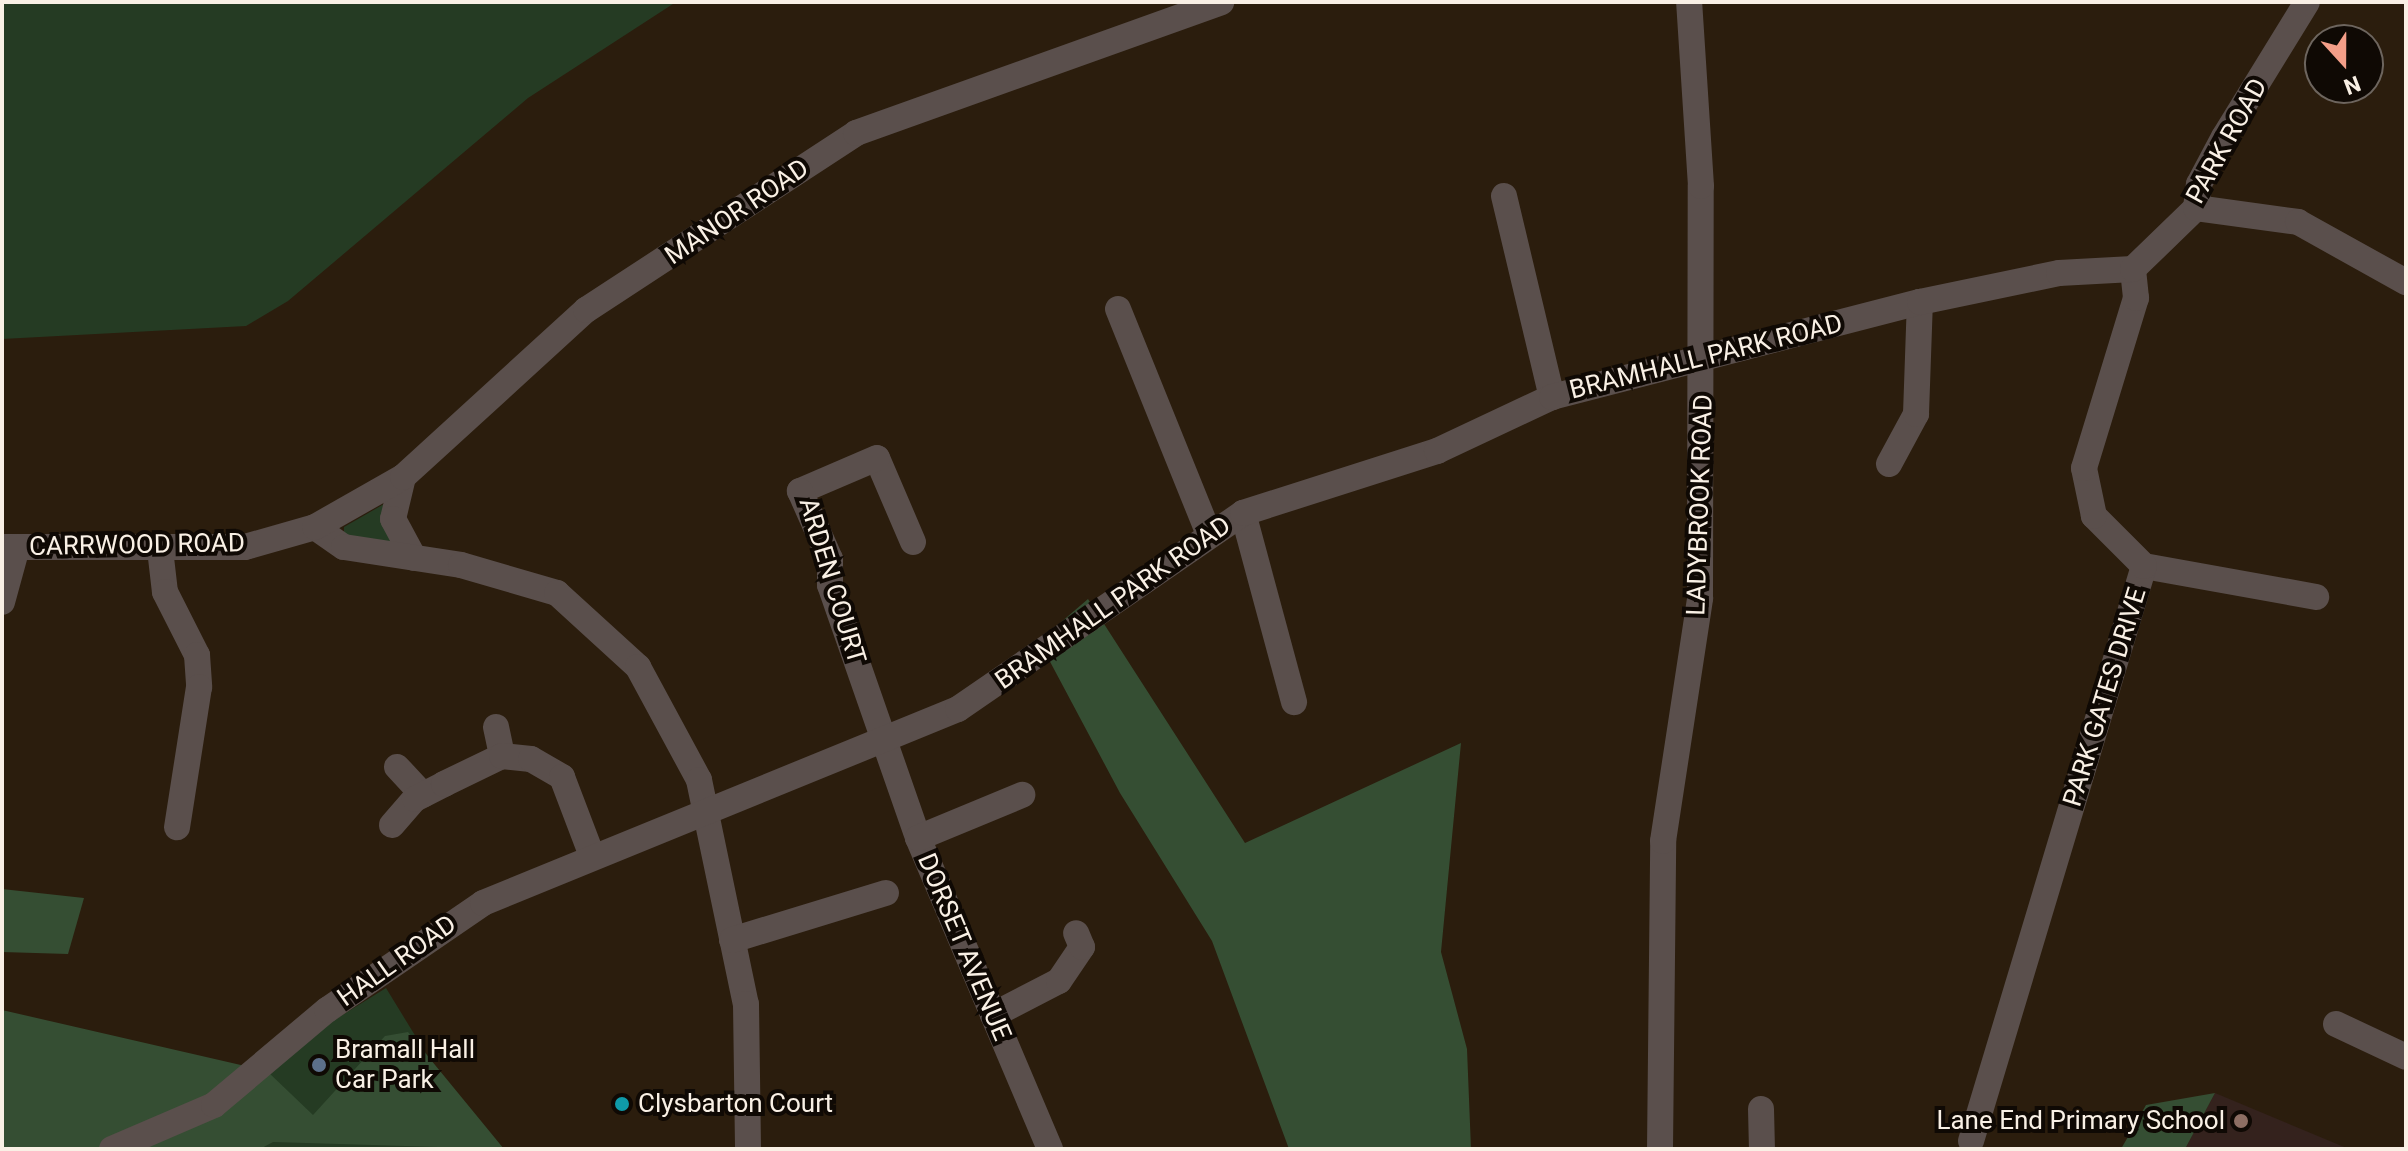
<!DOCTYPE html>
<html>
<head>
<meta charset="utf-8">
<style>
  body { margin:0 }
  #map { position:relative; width:2408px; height:1151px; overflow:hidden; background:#2b1d0d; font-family:Roboto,sans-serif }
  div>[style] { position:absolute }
  .education>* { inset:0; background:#34221d }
  .green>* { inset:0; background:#253b23 }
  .forest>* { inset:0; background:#354e33 }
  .minor>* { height:26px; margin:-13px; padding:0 13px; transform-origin:13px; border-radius:13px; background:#5a4f4c }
  .dots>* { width:22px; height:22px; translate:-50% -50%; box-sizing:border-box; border:4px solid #0f0904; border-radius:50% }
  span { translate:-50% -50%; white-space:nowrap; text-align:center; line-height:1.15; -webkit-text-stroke:8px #0f0904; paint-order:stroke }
  .street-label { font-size:26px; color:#f9f0e5 }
  .poi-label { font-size:26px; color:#f9f0e5 }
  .left { translate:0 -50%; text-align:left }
  .right { translate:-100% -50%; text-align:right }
  .frame { position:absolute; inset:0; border:4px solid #f9f0e5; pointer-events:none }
  .north { position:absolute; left:2304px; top:24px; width:80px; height:80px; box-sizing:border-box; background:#0f0904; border:2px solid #6d655e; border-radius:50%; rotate:159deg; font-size:22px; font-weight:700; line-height:32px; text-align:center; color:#f9f0e5 }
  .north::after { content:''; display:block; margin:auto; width:28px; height:36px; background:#f49e88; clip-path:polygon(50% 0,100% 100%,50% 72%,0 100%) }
</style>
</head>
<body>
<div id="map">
  <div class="education">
    <i style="clip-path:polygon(2215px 1093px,2349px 1149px,2185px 1149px)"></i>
  </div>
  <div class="green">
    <i style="clip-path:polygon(2px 2px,676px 2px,528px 98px,288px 301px,246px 326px,2px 339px)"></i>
    <i style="clip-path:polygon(384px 504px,392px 544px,344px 536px,344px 527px)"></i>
    <i style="clip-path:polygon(386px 988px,457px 1104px,475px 1149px,2px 1149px,2px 1021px,213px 1095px)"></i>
  </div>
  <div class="forest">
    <i style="clip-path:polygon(1088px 599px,1245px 843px,1461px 743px,1441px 952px,1467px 1049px,1471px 1149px,1289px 1149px,1212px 941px,1120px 793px,1039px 641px)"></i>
    <i style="clip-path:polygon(2px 889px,84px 898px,68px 954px,2px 952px)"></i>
    <i style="clip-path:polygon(2px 1010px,267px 1071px,313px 1115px,385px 1036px,408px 1032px,504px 1149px,273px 1142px,260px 1149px,2px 1149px)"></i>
    <i style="clip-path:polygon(2215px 1093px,2185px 1149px,2121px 1149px,2146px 1105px)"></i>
  </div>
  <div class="minor">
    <i style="left:1504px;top:196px;width:207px;rotate:76.6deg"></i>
    <i style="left:2196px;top:208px;width:24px;rotate:-83deg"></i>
    <i style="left:2199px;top:184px;width:53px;rotate:-62deg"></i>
    <i style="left:2224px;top:137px;width:158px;rotate:-58.4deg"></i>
    <i style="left:1118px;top:309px;width:243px;rotate:68deg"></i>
    <i style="left:1889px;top:464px;width:57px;rotate:-61.6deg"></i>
    <i style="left:1916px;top:414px;width:112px;rotate:-88deg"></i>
    <i style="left:403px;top:477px;width:43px;rotate:103.4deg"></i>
    <i style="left:393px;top:519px;width:44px;rotate:61.7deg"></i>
    <i style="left:1243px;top:513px;width:196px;rotate:74.9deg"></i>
    <i style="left:315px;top:527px;width:35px;rotate:35deg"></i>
    <i style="left:344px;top:547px;width:118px;rotate:8.7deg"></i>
    <i style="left:461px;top:565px;width:100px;rotate:16.3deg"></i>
    <i style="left:557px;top:593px;width:110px;rotate:42.4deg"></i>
    <i style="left:638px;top:667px;width:128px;rotate:61.6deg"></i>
    <i style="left:699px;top:780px;width:229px;rotate:78.2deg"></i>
    <i style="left:746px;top:1004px;width:145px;rotate:89.2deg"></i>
    <i style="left:913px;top:542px;width:91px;rotate:-113.2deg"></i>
    <i style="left:877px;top:458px;width:84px;rotate:156.8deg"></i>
    <i style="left:800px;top:491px;width:74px;rotate:66.2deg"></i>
    <i style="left:830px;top:559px;width:26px;rotate:90deg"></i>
    <i style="left:830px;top:585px;width:268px;rotate:70.8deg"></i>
    <i style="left:918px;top:838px;width:338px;rotate:67deg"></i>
    <i style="left:2px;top:547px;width:243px"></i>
    <i style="left:245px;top:547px;width:73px;rotate:-15.9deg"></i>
    <i style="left:315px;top:527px;width:101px;rotate:-29.6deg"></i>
    <i style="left:403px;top:477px;width:248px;rotate:-42.4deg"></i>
    <i style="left:586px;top:310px;width:323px;rotate:-33.2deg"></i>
    <i style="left:856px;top:133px;width:388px;rotate:-19.7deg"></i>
    <i style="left:160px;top:549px;width:43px;rotate:83.4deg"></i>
    <i style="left:165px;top:592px;width:71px;rotate:63.1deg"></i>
    <i style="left:197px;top:655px;width:32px;rotate:86deg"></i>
    <i style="left:199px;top:687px;width:142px;rotate:98.9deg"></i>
    <i style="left:2144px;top:566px;width:175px;rotate:10.2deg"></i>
    <i style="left:2px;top:602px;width:57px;rotate:-74.7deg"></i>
    <i style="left:496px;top:727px;width:30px;rotate:78deg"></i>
    <i style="left:397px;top:767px;width:38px;rotate:47deg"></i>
    <i style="left:392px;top:825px;width:35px;rotate:-49deg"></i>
    <i style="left:415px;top:799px;width:33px;rotate:-27deg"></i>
    <i style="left:444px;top:784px;width:64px;rotate:-25.8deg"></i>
    <i style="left:502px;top:756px;width:29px;rotate:6deg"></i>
    <i style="left:531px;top:759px;width:36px;rotate:30deg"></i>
    <i style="left:562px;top:777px;width:85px;rotate:69.2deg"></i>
    <i style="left:918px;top:838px;width:113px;rotate:-22.5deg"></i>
    <i style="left:732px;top:940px;width:161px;rotate:-17deg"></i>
    <i style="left:993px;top:1015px;width:74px;rotate:-27.3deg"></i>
    <i style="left:1059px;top:981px;width:41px;rotate:-55.9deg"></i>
    <i style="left:1082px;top:947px;width:15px;rotate:-113deg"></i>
    <i style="left:2336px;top:1024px;width:77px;rotate:25.2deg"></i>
    <i style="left:1761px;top:1109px;width:40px;rotate:88.6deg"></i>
    <i style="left:1971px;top:1141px;width:600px;rotate:-73.26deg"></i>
    <i style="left:2144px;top:566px;width:71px;rotate:-135deg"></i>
    <i style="left:2094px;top:516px;width:49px;rotate:-101.8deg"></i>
    <i style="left:2084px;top:468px;width:178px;rotate:-73deg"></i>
    <i style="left:2136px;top:298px;width:29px;rotate:-96deg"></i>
    <i style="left:112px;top:1149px;width:111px;rotate:-23.3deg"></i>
    <i style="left:214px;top:1105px;width:148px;rotate:-40.1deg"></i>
    <i style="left:327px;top:1010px;width:189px;rotate:-34.4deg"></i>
    <i style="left:483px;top:903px;width:513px;rotate:-22.22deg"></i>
    <i style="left:958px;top:709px;width:346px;rotate:-34.5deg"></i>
    <i style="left:1243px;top:513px;width:204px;rotate:-17.7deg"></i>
    <i style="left:1437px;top:451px;width:127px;rotate:-25.2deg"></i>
    <i style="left:1552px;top:397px;width:380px;rotate:-14.5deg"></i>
    <i style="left:1920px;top:302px;width:142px;rotate:-11.8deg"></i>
    <i style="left:2059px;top:273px;width:74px;rotate:-3.1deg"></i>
    <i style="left:2133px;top:269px;width:88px;rotate:-44.1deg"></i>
    <i style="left:2196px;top:208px;width:103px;rotate:7.8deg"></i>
    <i style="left:2298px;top:222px;width:124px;rotate:29.1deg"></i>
    <i style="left:1660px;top:1149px;width:308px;rotate:-89.4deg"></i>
    <i style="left:1663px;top:841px;width:246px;rotate:-81.3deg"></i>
    <i style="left:1700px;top:598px;width:412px;rotate:-89.9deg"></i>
    <i style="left:1701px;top:186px;width:184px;rotate:-93.7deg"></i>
  </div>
  <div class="dots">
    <i style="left:319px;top:1065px;background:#5c6f8a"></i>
    <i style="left:622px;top:1104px;background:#0f9aa8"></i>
    <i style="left:2241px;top:1121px;background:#8d6e63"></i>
  </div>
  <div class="street-label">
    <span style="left:2227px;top:141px;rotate:-61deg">PARK ROAD</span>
    <span style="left:737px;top:212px;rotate:-34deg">MANOR ROAD</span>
    <span style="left:1706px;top:357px;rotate:-14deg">BRAMHALL PARK ROAD</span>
    <span style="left:1700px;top:505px;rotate:-88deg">LADYBROOK ROAD</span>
    <span style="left:137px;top:545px;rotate:-1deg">CARRWOOD ROAD</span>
    <span style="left:832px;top:581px;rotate:73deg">ARDEN COURT</span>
    <span style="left:1113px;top:603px;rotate:-35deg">BRAMHALL PARK ROAD</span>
    <span style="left:2105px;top:697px;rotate:-73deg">PARK GATES DRIVE</span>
    <span style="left:964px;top:947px;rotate:67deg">DORSET AVENUE</span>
    <span style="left:397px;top:961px;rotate:-35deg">HALL ROAD</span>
  </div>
  <div class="poi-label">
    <span class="left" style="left:335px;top:1065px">Bramall Hall<br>Car Park</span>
    <span class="left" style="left:638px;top:1104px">Clysbarton Court</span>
    <span class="right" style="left:2225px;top:1121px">Lane End Primary School</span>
  </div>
  <div class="frame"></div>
  <div class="north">N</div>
</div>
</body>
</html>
